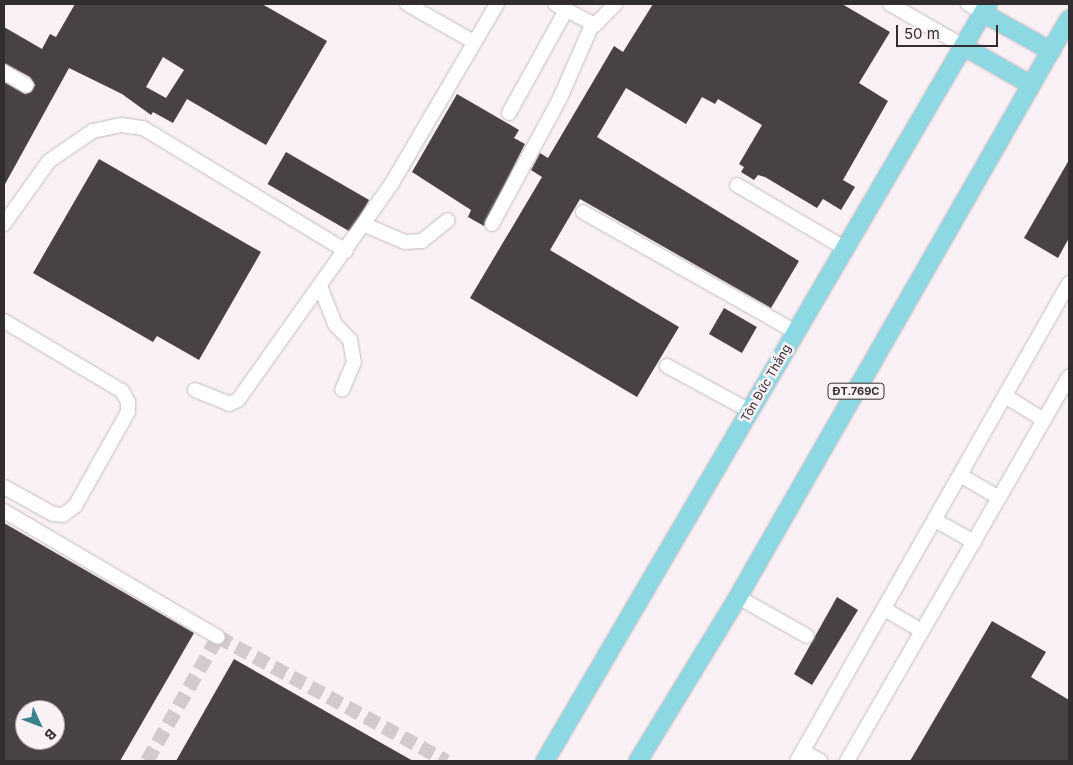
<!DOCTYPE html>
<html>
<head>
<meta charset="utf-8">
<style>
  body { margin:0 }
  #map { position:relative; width:1073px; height:765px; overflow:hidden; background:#f9f1f5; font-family:Inter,sans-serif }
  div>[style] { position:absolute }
  .building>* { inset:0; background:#494245; transform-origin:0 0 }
  .minor-tunnel>* { height:14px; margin-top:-7px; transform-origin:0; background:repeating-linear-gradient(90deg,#d1cace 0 14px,transparent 0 21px) }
  .roads { filter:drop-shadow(0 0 1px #c3bbbe) drop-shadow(0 0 1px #c3bbbe) }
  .minor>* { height:14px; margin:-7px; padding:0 7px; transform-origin:7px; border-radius:7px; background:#fff }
  .major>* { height:18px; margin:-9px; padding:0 9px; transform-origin:9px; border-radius:9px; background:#8dd9e3 }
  span { translate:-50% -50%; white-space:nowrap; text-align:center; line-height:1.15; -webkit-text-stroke:5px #f9f1f5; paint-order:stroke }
  .shield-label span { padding:1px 4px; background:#f9f1f5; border:1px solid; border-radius:4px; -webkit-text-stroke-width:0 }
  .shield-label { font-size:11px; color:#322e30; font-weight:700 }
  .street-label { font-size:12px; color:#322e30 }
  .frame { position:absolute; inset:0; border:5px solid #322e30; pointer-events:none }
  .north { position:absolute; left:15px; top:700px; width:50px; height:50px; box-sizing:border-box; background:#f9f1f5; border:1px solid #a9a3a6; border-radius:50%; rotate:133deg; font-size:14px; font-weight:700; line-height:20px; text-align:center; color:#322e30 }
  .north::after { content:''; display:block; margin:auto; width:18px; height:22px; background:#3b828c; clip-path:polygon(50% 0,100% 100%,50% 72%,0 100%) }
  .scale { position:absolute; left:896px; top:25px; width:102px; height:22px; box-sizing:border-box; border:2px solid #322e30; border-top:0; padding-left:6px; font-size:15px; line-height:18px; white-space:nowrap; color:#322e30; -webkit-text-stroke:4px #f9f1f5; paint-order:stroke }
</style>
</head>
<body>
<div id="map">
  <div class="building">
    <i style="clip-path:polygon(evenodd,75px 4px,262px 4px,327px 41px,266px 145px,187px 99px,173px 123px,153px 112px,151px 115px,122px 94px,69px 68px,4px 186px,4px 82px,25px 94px,31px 92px,35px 85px,30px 77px,4px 63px,4px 27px,42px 49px,50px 34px,56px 37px,75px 4px,163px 57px,184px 70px,166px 98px,146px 87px,163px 57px)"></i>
    <i style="clip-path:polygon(653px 4px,842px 4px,890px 32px,859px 83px,888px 101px,843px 180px,855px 187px,841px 210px,823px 199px,817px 208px,765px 177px,758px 175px,754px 180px,741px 172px,744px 167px,739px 164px,762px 125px,718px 99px,715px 104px,702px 97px,686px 124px,626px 88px,597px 137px,799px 261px,771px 308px,580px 199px,550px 250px,679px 327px,637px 397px,470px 298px,542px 177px,531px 170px,540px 153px,548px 158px,614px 46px,623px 52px)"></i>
    <i style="clip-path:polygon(457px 94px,519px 130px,514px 138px,525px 144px,484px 226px,468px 217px,471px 210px,412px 172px)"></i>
    <i style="left:286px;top:152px;width:96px;height:37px;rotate:30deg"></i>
    <i style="clip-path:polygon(99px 159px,261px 252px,199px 360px,157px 336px,153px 342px,33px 273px)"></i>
    <i style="clip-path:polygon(1069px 160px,1069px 238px,1058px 258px,1024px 238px)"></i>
    <i style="left:724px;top:308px;width:38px;height:30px;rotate:30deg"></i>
    <i style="clip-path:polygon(evenodd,4px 523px,194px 633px,120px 761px,4px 761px,4px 523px,25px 710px,55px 710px,55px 740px,25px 740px,25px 710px)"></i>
    <i style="clip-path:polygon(837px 597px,858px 610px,812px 685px,794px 674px)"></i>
    <i style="clip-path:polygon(992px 621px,1046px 652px,1031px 677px,1069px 700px,1069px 761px,910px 761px)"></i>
    <i style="clip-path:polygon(234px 659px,413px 761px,176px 761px)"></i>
  </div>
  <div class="minor-tunnel">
    <i style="left:147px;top:761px;width:143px;rotate:-60.2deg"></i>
    <i style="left:218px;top:637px;width:260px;rotate:28.5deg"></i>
  </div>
  <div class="roads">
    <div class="minor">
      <i style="left:407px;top:4px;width:77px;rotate:29.6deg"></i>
      <i style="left:555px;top:4px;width:45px;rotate:27.7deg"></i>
      <i style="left:595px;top:25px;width:29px;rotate:-46deg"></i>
      <i style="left:890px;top:4px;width:84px;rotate:29.9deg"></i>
      <i style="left:968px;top:4px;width:17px;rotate:31deg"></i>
      <i style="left:4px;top:72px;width:26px;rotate:31deg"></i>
      <i style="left:509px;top:113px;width:118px;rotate:-61deg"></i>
      <i style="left:737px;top:185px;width:126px;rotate:30.4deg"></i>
      <i style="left:583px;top:212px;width:244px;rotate:29.4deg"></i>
      <i style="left:4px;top:224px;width:77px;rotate:-54.5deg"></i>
      <i style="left:49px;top:161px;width:53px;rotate:-34.3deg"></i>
      <i style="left:93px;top:131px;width:29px;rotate:-12deg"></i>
      <i style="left:121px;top:125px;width:22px;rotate:8deg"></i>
      <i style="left:143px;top:128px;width:237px;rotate:31.2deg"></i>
      <i style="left:492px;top:224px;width:143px;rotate:-61.6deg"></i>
      <i style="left:560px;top:98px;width:80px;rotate:-66.3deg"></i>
      <i style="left:365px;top:225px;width:43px;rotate:23deg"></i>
      <i style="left:405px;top:242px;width:17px;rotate:-3deg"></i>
      <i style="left:422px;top:241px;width:33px;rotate:-39deg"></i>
      <i style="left:320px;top:286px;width:41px;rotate:68.5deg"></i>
      <i style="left:335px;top:324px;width:22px;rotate:47deg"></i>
      <i style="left:350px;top:340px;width:22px;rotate:80deg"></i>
      <i style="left:354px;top:362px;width:30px;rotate:113deg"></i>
      <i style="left:4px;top:321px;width:137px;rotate:30.7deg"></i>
      <i style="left:122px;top:391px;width:13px;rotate:61deg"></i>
      <i style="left:128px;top:402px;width:10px;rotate:90deg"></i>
      <i style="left:128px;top:412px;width:108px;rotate:119.4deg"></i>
      <i style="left:75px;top:506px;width:15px;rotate:143deg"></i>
      <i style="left:63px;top:515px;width:10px;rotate:-174deg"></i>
      <i style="left:53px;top:514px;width:56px;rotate:-151.1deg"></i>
      <i style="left:667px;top:366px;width:94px;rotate:28.5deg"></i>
      <i style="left:195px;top:390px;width:37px;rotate:22deg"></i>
      <i style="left:229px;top:404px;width:10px;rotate:-24deg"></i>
      <i style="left:238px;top:400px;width:266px;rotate:-54.6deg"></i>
      <i style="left:392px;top:183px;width:208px;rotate:-59.6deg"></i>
      <i style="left:1005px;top:396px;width:46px;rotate:31.6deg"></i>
      <i style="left:960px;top:475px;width:45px;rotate:30.5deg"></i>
      <i style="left:4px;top:511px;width:248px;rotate:30.5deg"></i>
      <i style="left:935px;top:520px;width:45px;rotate:29.4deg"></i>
      <i style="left:738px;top:597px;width:79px;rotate:29.5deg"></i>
      <i style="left:884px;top:609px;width:44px;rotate:30.1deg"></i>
      <i style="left:803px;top:751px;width:20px;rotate:30deg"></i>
      <i style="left:797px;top:761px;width:550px;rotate:-60.36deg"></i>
      <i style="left:847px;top:761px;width:444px;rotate:-60deg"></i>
    </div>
    <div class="major">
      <i style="left:983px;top:13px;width:78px;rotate:29.2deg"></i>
      <i style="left:963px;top:46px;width:78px;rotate:29.8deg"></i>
      <i style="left:545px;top:761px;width:877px;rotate:-59.66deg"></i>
      <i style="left:638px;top:761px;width:192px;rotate:-58.6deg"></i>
      <i style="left:738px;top:597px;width:666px;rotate:-60.2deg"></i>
    </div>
  </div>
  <div class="shield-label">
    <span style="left:856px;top:391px">ĐT.769C</span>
  </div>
  <div class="street-label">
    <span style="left:766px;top:383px;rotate:-60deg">Tôn Đức Thắng</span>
  </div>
  <div class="frame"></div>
  <div class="north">B</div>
  <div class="scale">50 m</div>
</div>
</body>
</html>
